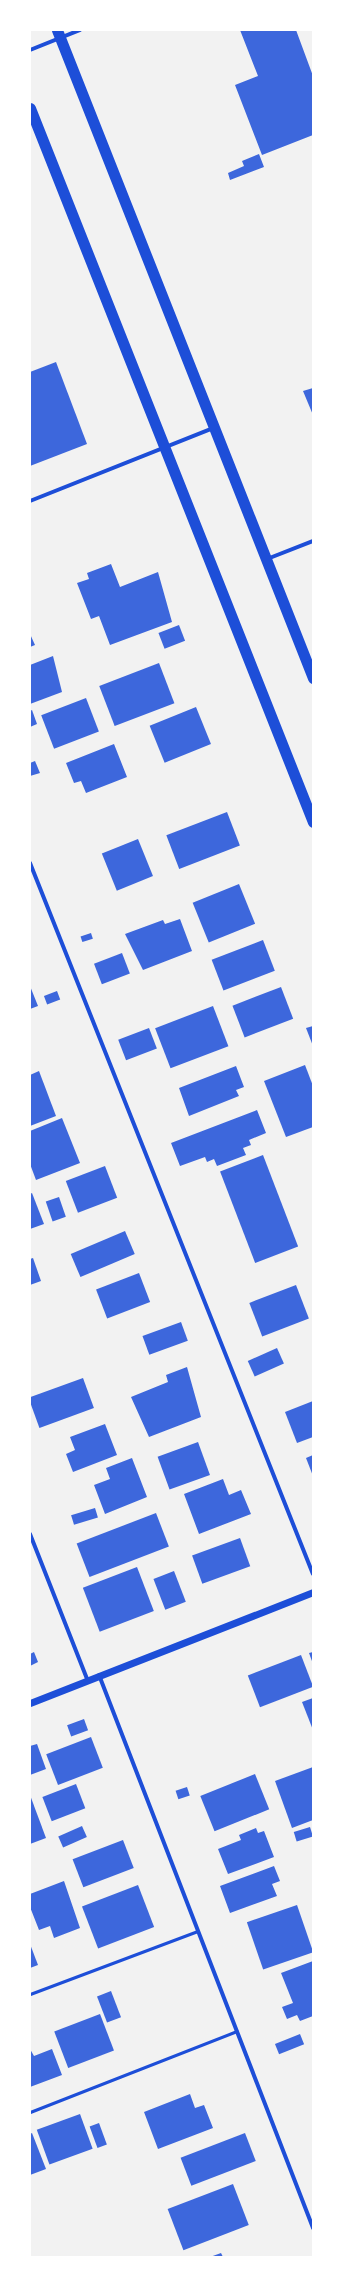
<!DOCTYPE html>
<html>
<head>
<meta charset="utf-8">
<style>
  body { margin:0 }
  #map { position:relative; width:343px; height:2287px; overflow:hidden; background:#f2f2f2; font-family:"PT Serif",serif }
  div>[style] { position:absolute }
  .building>* { inset:0; background:#3d67dc; transform-origin:0 0 }
  .service>* { height:3px; margin:-1.5px; padding:0 1.5px; transform-origin:1.5px; border-radius:1.5px; background:#1d4ed8 }
  .minor>* { height:4px; margin:-2px; padding:0 2px; transform-origin:2px; border-radius:2px; background:#1d4ed8 }
  .tertiary>* { height:7px; margin:-3.5px; padding:0 3.5px; transform-origin:3.5px; border-radius:3.5px; background:#1d4ed8 }
  .trunk>* { height:11px; margin:-5.5px; padding:0 5.5px; transform-origin:5.5px; border-radius:5.5px; background:#1d4ed8 }
  span { translate:-50% -50%; white-space:nowrap; text-align:center; line-height:1.15; -webkit-text-stroke:3px #fff; paint-order:stroke }
  .frame { position:absolute; inset:0; border:31px solid #fff; pointer-events:none }
</style>
</head>
<body>
<div id="map">
  <div class="building">
    <i style="clip-path:polygon(240px 30px,296px 30px,313px 76px,313px 135px,262px 155px,235px 85px,258px 76px)"></i>
    <i style="clip-path:polygon(259px 154px,264px 167px,230px 180px,228px 173px,244px 166px,242px 161px)"></i>
    <i style="clip-path:polygon(56px 362px,87px 444px,30px 466px,30px 372px)"></i>
    <i style="clip-path:polygon(313px 388px,313px 415px,303px 391px)"></i>
    <i style="clip-path:polygon(111px 564px,120px 587px,158px 572px,172px 622px,110px 645px,99px 616px,91px 619px,77px 583px,89px 579px,87px 573px)"></i>
    <i style="left:179px;top:625px;width:17px;height:22px;rotate:69deg"></i>
    <i style="clip-path:polygon(30px 634px,35px 645px,30px 647px)"></i>
    <i style="clip-path:polygon(53px 656px,62px 692px,30px 704px,30px 665px)"></i>
    <i style="left:159px;top:663px;width:43px;height:64px;rotate:69deg"></i>
    <i style="left:86px;top:698px;width:36px;height:48px;rotate:69deg"></i>
    <i style="left:196px;top:707px;width:40px;height:50px;rotate:68deg"></i>
    <i style="clip-path:polygon(32px 710px,37px 724px,30px 727px,30px 711px)"></i>
    <i style="clip-path:polygon(114px 744px,127px 777px,86px 793px,81px 781px,74px 783px,66px 763px)"></i>
    <i style="clip-path:polygon(35px 761px,40px 773px,30px 776px,30px 763px)"></i>
    <i style="left:227px;top:812px;width:36px;height:65px;rotate:69deg"></i>
    <i style="left:138px;top:839px;width:40px;height:39px;rotate:68deg"></i>
    <i style="left:239px;top:884px;width:43px;height:50px;rotate:68deg"></i>
    <i style="clip-path:polygon(180px 919px,192px 951px,143px 970px,125px 934px,163px 920px,165px 924px)"></i>
    <i style="left:91px;top:933px;width:6px;height:11px;rotate:72deg"></i>
    <i style="left:263px;top:940px;width:33px;height:55px;rotate:69deg"></i>
    <i style="left:122px;top:953px;width:22px;height:30px;rotate:69deg"></i>
    <i style="clip-path:polygon(30px 986px,38px 1006px,30px 1009px)"></i>
    <i style="left:281px;top:987px;width:34px;height:52px;rotate:69deg"></i>
    <i style="left:57px;top:991px;width:9px;height:14px;rotate:69deg"></i>
    <i style="left:213px;top:1006px;width:43px;height:62px;rotate:69deg"></i>
    <i style="clip-path:polygon(313px 1026px,313px 1046px,306px 1028px)"></i>
    <i style="left:149px;top:1028px;width:22px;height:33px;rotate:69deg"></i>
    <i style="clip-path:polygon(305px 1065px,313px 1086px,313px 1127px,286px 1137px,264px 1081px)"></i>
    <i style="clip-path:polygon(236px 1066px,244px 1087px,236px 1090px,239px 1096px,189px 1116px,179px 1088px)"></i>
    <i style="clip-path:polygon(39px 1071px,56px 1116px,30px 1126px,30px 1075px)"></i>
    <i style="clip-path:polygon(257px 1110px,266px 1133px,249px 1140px,251px 1145px,243px 1148px,246px 1155px,217px 1166px,214px 1159px,207px 1162px,205px 1157px,180px 1166px,171px 1143px)"></i>
    <i style="clip-path:polygon(62px 1118px,80px 1163px,36px 1180px,30px 1164px,30px 1131px)"></i>
    <i style="left:263px;top:1155px;width:98px;height:46px;rotate:69deg"></i>
    <i style="left:105px;top:1166px;width:34px;height:42px;rotate:69deg"></i>
    <i style="clip-path:polygon(32px 1193px,44px 1224px,30px 1229px,30px 1194px)"></i>
    <i style="left:59px;top:1197px;width:21px;height:14px;rotate:71deg"></i>
    <i style="left:125px;top:1231px;width:25px;height:59px;rotate:67deg"></i>
    <i style="clip-path:polygon(33px 1258px,41px 1281px,30px 1285px,30px 1259px)"></i>
    <i style="left:139px;top:1273px;width:31px;height:46px;rotate:69deg"></i>
    <i style="left:296px;top:1285px;width:36px;height:50px;rotate:69deg"></i>
    <i style="left:181px;top:1322px;width:20px;height:41px;rotate:70deg"></i>
    <i style="left:277px;top:1348px;width:17px;height:32px;rotate:66deg"></i>
    <i style="clip-path:polygon(187px 1367px,201px 1417px,149px 1437px,131px 1397px,168px 1382px,166px 1375px)"></i>
    <i style="left:83px;top:1378px;width:32px;height:58px;rotate:70deg"></i>
    <i style="clip-path:polygon(313px 1401px,313px 1437px,297px 1443px,285px 1412px)"></i>
    <i style="clip-path:polygon(105px 1424px,117px 1455px,73px 1472px,66px 1454px,75px 1450px,70px 1437px)"></i>
    <i style="left:198px;top:1442px;width:35px;height:43px;rotate:70deg"></i>
    <i style="clip-path:polygon(313px 1455px,313px 1476px,306px 1458px)"></i>
    <i style="clip-path:polygon(132px 1458px,147px 1497px,105px 1514px,94px 1485px,110px 1479px,106px 1468px)"></i>
    <i style="clip-path:polygon(223px 1479px,229px 1495px,241px 1490px,251px 1514px,199px 1534px,184px 1494px)"></i>
    <i style="left:95px;top:1508px;width:10px;height:25px;rotate:73deg"></i>
    <i style="left:156px;top:1513px;width:36px;height:85px;rotate:69deg"></i>
    <i style="left:240px;top:1538px;width:30px;height:51px;rotate:70deg"></i>
    <i style="left:137px;top:1567px;width:47px;height:58px;rotate:69deg"></i>
    <i style="left:174px;top:1571px;width:33px;height:22px;rotate:69deg"></i>
    <i style="clip-path:polygon(34px 1652px,38px 1662px,30px 1666px,30px 1654px)"></i>
    <i style="clip-path:polygon(313px 1652px,313px 1664px,309px 1653px)"></i>
    <i style="left:301px;top:1655px;width:34px;height:57px;rotate:69deg"></i>
    <i style="clip-path:polygon(313px 1698px,313px 1730px,302px 1702px)"></i>
    <i style="left:84px;top:1719px;width:12px;height:18px;rotate:70deg"></i>
    <i style="left:91px;top:1737px;width:33px;height:48px;rotate:69deg"></i>
    <i style="clip-path:polygon(37px 1744px,46px 1769px,30px 1775px,30px 1746px)"></i>
    <i style="clip-path:polygon(313px 1767px,313px 1820px,292px 1828px,275px 1781px)"></i>
    <i style="left:255px;top:1774px;width:38px;height:59px;rotate:68deg"></i>
    <i style="left:76px;top:1784px;width:26px;height:36px;rotate:69deg"></i>
    <i style="left:187px;top:1787px;width:9px;height:12px;rotate:72deg"></i>
    <i style="clip-path:polygon(30px 1795px,46px 1838px,30px 1844px)"></i>
    <i style="left:82px;top:1826px;width:12px;height:26px;rotate:66deg"></i>
    <i style="left:310px;top:1827px;width:10px;height:17px;rotate:73deg"></i>
    <i style="clip-path:polygon(256px 1828px,258px 1833px,264px 1831px,274px 1857px,228px 1874px,218px 1849px,241px 1840px,239px 1835px)"></i>
    <i style="left:123px;top:1840px;width:30px;height:54px;rotate:69deg"></i>
    <i style="clip-path:polygon(274px 1866px,280px 1881px,272px 1884px,277px 1896px,230px 1913px,220px 1886px)"></i>
    <i style="clip-path:polygon(64px 1881px,80px 1928px,54px 1938px,50px 1926px,39px 1930px,30px 1907px,30px 1894px)"></i>
    <i style="left:138px;top:1885px;width:45px;height:60px;rotate:69deg"></i>
    <i style="left:297px;top:1905px;width:50px;height:53px;rotate:71deg"></i>
    <i style="clip-path:polygon(30px 1944px,38px 1965px,30px 1968px)"></i>
    <i style="clip-path:polygon(313px 1961px,313px 2016px,300px 2021px,297px 2015px,287px 2019px,282px 2007px,293px 2003px,281px 1973px)"></i>
    <i style="left:111px;top:1991px;width:28px;height:15px;rotate:69deg"></i>
    <i style="left:100px;top:2014px;width:39px;height:49px;rotate:69deg"></i>
    <i style="left:300px;top:2034px;width:11px;height:27px;rotate:68deg"></i>
    <i style="clip-path:polygon(30px 2049px,34px 2056px,52px 2049px,62px 2075px,30px 2087px)"></i>
    <i style="clip-path:polygon(190px 2094px,195px 2108px,204px 2105px,213px 2128px,158px 2149px,144px 2112px)"></i>
    <i style="left:80px;top:2114px;width:37px;height:46px;rotate:70deg"></i>
    <i style="left:99px;top:2123px;width:23px;height:10px;rotate:70deg"></i>
    <i style="clip-path:polygon(32px 2133px,46px 2169px,30px 2175px,30px 2134px)"></i>
    <i style="left:245px;top:2133px;width:30px;height:69px;rotate:69deg"></i>
    <i style="left:233px;top:2184px;width:44px;height:70px;rotate:69deg"></i>
    <i style="clip-path:polygon(221px 2253px,223px 2257px,210px 2257px)"></i>
  </div>
  <div class="service">
    <i style="left:30px;top:1994px;width:179px;rotate:-20.6deg"></i>
    <i style="left:30px;top:2112px;width:222px;rotate:-21.4deg"></i>
  </div>
  <div class="minor">
    <i style="left:30px;top:50px;width:54px;rotate:-21.8deg"></i>
    <i style="left:30px;top:501px;width:197px;rotate:-21.7deg"></i>
    <i style="left:267px;top:559px;width:49px;rotate:-21.4deg"></i>
    <i style="left:30px;top:863px;width:765px;rotate:68.3deg"></i>
    <i style="left:30px;top:1534px;width:156px;rotate:68.5deg"></i>
    <i style="left:99px;top:1675px;width:593px;rotate:68.84deg"></i>
  </div>
  <div class="tertiary">
    <i style="left:30px;top:1703px;width:304px;rotate:-21.4deg"></i>
  </div>
  <div class="trunk">
    <i style="left:57px;top:30px;width:697px;rotate:68.44deg"></i>
    <i style="left:30px;top:108px;width:768px;rotate:68.38deg"></i>
  </div>
  <div class="frame"></div>
</div>
</body>
</html>
